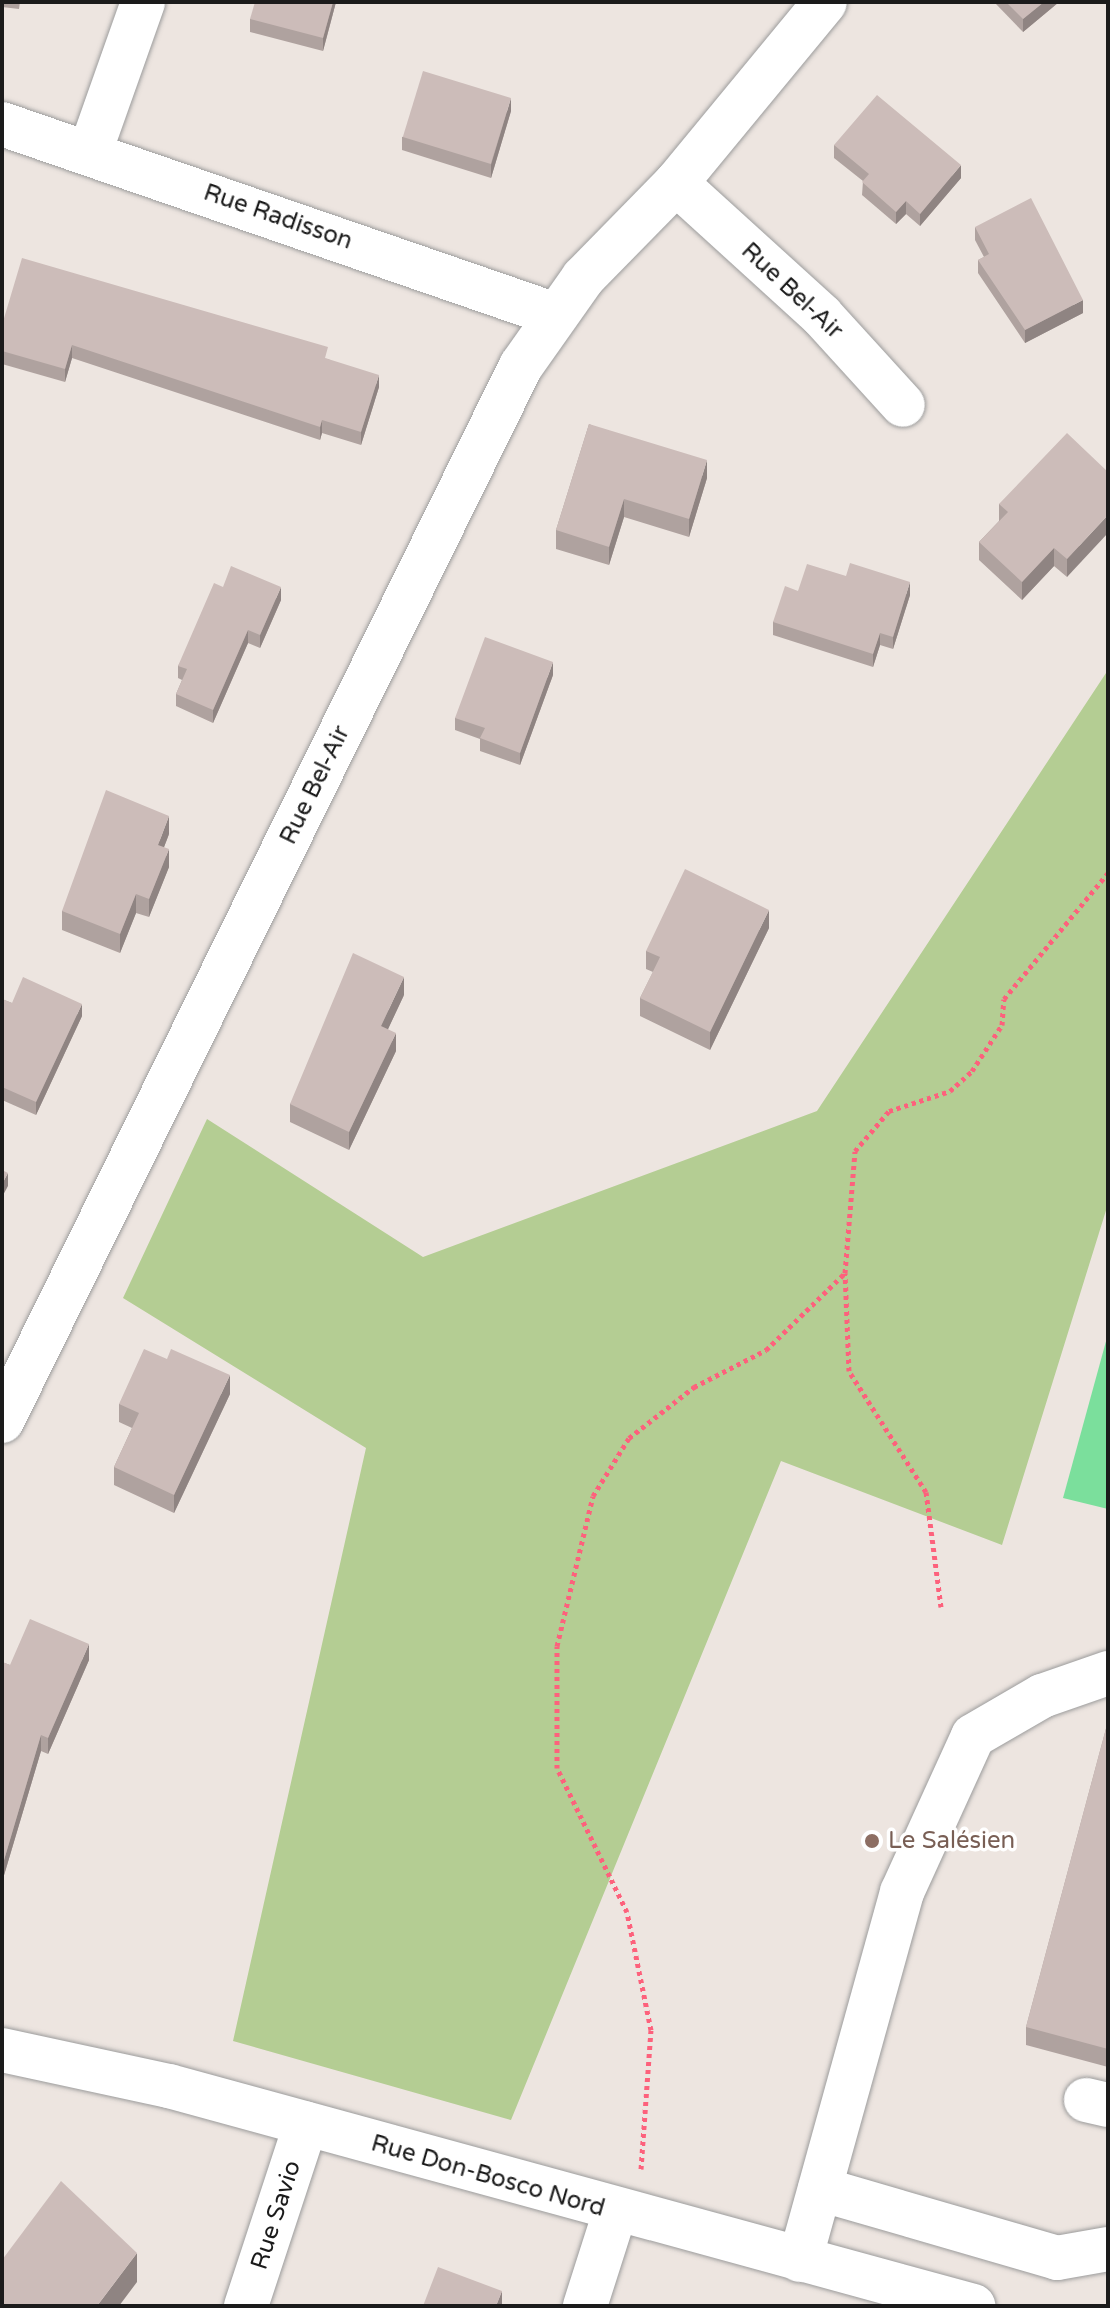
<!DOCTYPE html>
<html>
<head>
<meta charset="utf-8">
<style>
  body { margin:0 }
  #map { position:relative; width:1110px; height:2308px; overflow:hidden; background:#ede5e0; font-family:"Varela Round",sans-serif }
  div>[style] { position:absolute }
  .forest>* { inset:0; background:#b4cd93 }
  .pitch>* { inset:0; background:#7bdf9c }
  .path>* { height:5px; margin-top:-2.5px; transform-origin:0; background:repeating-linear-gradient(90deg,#fd617c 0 4px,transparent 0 8px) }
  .roads { filter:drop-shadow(0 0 2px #9c9c9c) drop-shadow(0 0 2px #9c9c9c) }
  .minor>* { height:44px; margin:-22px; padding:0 22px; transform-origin:22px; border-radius:22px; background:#fff }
  .wall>* { inset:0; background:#afa29f }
  .shaded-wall>* { inset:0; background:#8f8482 }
  .building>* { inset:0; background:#ccbcb9; transform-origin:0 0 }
  .dots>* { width:22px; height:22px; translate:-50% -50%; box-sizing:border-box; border:4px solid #fff; border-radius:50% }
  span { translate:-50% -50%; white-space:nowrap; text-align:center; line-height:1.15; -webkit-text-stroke:7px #fff; paint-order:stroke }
  .street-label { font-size:24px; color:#1b1b1b }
  .education-label { font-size:24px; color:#785e54 }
  .left { translate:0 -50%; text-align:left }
  .frame { position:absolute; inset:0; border:4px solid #1b1b1b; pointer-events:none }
</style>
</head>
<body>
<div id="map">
  <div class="forest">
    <i style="clip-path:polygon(1108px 670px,1108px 1204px,1002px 1545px,781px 1461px,511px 2120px,233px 2041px,366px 1448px,123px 1298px,207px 1119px,423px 1257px,817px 1111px)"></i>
  </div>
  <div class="pitch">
    <i style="clip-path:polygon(1108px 1334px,1108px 1509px,1063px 1498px)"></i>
  </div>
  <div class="path">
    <i style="left:941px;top:1607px;width:116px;rotate:-97.4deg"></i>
    <i style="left:926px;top:1492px;width:143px;rotate:-122.5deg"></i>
    <i style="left:849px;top:1371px;width:98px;rotate:-92.3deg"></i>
    <i style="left:845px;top:1273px;width:122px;rotate:-85.3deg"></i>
    <i style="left:855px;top:1151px;width:52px;rotate:-49.6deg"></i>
    <i style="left:889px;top:1111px;width:64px;rotate:-18.2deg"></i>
    <i style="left:950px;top:1091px;width:30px;rotate:-42deg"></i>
    <i style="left:972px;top:1071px;width:55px;rotate:-56.9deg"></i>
    <i style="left:1002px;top:1025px;width:26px;rotate:-86deg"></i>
    <i style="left:1004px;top:999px;width:163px;rotate:-50.5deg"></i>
    <i style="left:641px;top:2169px;width:139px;rotate:-85.9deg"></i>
    <i style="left:651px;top:2030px;width:120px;rotate:-101.5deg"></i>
    <i style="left:627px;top:1912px;width:160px;rotate:-115.9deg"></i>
    <i style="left:557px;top:1768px;width:122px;rotate:-90deg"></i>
    <i style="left:557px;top:1646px;width:154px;rotate:-76.5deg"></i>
    <i style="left:593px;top:1496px;width:68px;rotate:-58.2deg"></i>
    <i style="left:629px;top:1438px;width:83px;rotate:-38.1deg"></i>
    <i style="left:694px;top:1387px;width:81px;rotate:-27.2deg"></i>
    <i style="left:766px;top:1350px;width:110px;rotate:-44.3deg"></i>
  </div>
  <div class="roads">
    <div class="minor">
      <i style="left:2px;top:124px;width:583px;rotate:19.03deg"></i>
      <i style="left:90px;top:152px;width:159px;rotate:-70.5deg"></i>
      <i style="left:676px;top:183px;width:197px;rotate:42.3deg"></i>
      <i style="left:822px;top:316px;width:120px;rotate:47.7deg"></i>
      <i style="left:2px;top:1421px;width:1176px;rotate:-63.81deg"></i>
      <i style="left:521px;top:366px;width:108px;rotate:-54.8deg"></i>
      <i style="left:583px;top:278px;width:133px;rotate:-45.6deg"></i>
      <i style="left:676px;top:183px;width:234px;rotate:-50.5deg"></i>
      <i style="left:2px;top:2050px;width:171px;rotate:12.2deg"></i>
      <i style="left:169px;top:2086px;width:834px;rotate:15.3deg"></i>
      <i style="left:1086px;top:2100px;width:23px;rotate:13deg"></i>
      <i style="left:820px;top:2189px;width:247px;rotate:16.2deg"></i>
      <i style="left:1057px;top:2258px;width:52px;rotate:-10deg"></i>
      <i style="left:800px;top:2260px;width:382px;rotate:-74.5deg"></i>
      <i style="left:902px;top:1892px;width:171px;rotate:-65.5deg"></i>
      <i style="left:973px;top:1736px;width:80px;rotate:-30.1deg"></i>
      <i style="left:1042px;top:1696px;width:70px;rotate:-19.2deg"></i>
      <i style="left:246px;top:2306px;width:192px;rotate:-71.8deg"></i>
      <i style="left:585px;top:2306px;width:99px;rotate:-72.3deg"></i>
    </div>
  </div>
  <div class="wall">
    <i style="clip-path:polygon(2px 2px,20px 2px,19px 9px,2px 7px)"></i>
    <i style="clip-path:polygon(336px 2px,323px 51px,250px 32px,250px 19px)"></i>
    <i style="clip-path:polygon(994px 2px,1059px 2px,1023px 32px)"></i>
    <i style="clip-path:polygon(511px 111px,491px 178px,402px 150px,402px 137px)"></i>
    <i style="clip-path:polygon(834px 145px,961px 178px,920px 226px,906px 214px,896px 224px,862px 195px,863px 181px,834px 158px)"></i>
    <i style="clip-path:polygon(975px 227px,1083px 313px,1025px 343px,978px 273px,978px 260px,984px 257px,975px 240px)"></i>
    <i style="clip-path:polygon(2px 325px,328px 359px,379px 387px,361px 445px,322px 433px,320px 440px,72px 358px,65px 382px,2px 364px)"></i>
    <i style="clip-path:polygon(589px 424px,707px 478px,689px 537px,624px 517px,609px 565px,556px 549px,556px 530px)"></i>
    <i style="clip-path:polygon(1108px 472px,1067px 577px,1054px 566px,1022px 600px,979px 560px,979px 542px,999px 521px,999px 504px)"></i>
    <i style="clip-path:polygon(846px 576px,910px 595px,893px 649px,880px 645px,873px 667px,773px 635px,773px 622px,798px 591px)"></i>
    <i style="clip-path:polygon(223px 587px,281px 600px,260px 648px,248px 643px,213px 723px,176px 706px,176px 694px,182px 680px,178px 678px,178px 666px)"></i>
    <i style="clip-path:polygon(553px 675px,520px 765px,480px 751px,480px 739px,455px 730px,455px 718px)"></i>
    <i style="clip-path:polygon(169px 834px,164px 847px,169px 867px,149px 917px,136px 913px,120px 953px,62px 930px,62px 911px)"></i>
    <i style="clip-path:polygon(769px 928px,710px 1050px,640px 1016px,640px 998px,653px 972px,646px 969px,646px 951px)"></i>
    <i style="clip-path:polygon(404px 995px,388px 1029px,396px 1051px,349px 1150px,290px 1122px,290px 1104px)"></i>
    <i style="clip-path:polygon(2px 999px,12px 1003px,82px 1016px,36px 1115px,2px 1100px)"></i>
    <i style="clip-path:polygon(230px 1394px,174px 1513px,114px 1485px,114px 1467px,132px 1428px,119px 1422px,119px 1404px)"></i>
    <i style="clip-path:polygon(89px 1660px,48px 1754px,41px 1751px,2px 1882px,2px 1662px,10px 1665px)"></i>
    <i style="clip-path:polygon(1108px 1721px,1108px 2067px,1026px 2045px,1026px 2027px)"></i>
  </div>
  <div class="shaded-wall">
    <i style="clip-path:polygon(333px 2px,336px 2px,323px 51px,323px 38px)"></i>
    <i style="clip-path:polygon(1044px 2px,1059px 2px,1023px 32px,1023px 19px)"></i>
    <i style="clip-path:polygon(511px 98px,511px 111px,491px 178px,491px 165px)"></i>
    <i style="clip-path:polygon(961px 165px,961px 178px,920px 226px,920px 214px)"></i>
    <i style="clip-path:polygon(906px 201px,906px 214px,896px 224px,896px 212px)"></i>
    <i style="clip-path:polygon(1083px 300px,1083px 313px,1025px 343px,1025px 330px)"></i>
    <i style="clip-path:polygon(72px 345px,72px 358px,65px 382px,65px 369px)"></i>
    <i style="clip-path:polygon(379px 375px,379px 387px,361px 445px,361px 432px)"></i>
    <i style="clip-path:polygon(322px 420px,322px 433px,320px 440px,320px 427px)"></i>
    <i style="clip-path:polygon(707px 460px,707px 478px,689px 537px,689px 519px)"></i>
    <i style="clip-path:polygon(624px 499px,624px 517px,609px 565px,609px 547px)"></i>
    <i style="clip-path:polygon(1108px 515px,1108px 533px,1067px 577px,1067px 559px)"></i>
    <i style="clip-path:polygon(1054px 548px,1054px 566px,1022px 600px,1022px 582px)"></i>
    <i style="clip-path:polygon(910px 582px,910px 595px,893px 649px,893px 637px)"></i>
    <i style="clip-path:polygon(281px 587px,281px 600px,260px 648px,260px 635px)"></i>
    <i style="clip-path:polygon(248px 630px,248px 643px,213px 723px,213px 710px)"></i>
    <i style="clip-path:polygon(880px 633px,880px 645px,873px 667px,873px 654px)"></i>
    <i style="clip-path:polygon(553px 662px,553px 675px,520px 765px,520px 753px)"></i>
    <i style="clip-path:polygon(169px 816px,169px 834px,158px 863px,158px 845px)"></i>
    <i style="clip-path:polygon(169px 849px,169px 867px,149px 917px,149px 899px)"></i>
    <i style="clip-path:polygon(136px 894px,136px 913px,120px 953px,120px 934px)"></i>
    <i style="clip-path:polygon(769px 910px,769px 928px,710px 1050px,710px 1032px)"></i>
    <i style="clip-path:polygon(404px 977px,404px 995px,381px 1044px,381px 1026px)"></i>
    <i style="clip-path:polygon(82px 1004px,82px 1016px,36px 1115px,36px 1102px)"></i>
    <i style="clip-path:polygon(396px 1033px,396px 1051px,349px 1150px,349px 1132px)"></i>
    <i style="clip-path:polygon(8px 1173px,8px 1186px,2px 1197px,2px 1184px)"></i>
    <i style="clip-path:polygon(230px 1375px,230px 1394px,174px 1513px,174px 1495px)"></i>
    <i style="clip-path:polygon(89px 1644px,89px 1660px,48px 1754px,48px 1738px)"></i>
    <i style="clip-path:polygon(41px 1735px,41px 1751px,2px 1882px,2px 1867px)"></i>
    <i style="clip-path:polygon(137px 2253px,137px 2282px,119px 2306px,97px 2306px)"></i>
    <i style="clip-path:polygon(502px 2291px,502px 2306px,496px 2306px)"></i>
  </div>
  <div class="building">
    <i style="clip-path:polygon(255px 2px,333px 2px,323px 38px,250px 19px)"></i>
    <i style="clip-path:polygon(1006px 2px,1044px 2px,1023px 19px)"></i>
    <i style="left:423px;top:71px;width:92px;height:69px;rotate:17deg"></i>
    <i style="clip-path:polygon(877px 95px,961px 165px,920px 214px,906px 201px,896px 212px,862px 182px,869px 174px,834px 145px)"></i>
    <i style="clip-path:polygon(1031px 198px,1083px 300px,1025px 330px,978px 260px,989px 254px,975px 227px)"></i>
    <i style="clip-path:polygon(22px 258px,328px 347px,325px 358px,379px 375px,361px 432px,322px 420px,320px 427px,72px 345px,65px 369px,2px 351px,2px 325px)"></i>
    <i style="clip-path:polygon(589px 424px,707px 460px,689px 519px,624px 499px,609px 547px,556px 530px)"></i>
    <i style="clip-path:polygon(1067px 433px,1108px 472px,1108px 515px,1067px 559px,1054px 548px,1022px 582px,979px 542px,1008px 512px,999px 504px)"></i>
    <i style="clip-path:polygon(850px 563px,910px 582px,893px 637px,880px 633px,873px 654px,773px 622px,785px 586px,798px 591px,807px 564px,846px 576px)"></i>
    <i style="clip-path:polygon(231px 566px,281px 587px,260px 635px,248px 630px,213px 710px,176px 694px,187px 669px,178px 666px,214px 583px,223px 587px)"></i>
    <i style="clip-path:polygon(485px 637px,553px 662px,520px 753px,480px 738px,485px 728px,455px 718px)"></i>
    <i style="clip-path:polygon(106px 790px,169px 816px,158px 845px,169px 849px,149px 899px,136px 894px,120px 934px,62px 911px)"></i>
    <i style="clip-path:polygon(685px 869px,769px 910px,710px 1032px,640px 998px,660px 957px,646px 951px)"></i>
    <i style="clip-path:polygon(353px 953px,404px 977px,381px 1026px,396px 1033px,349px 1132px,290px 1104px)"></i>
    <i style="clip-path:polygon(23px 977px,82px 1004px,36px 1102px,2px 1087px,2px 999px,12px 1003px)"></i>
    <i style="clip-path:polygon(2px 1170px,8px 1173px,2px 1184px)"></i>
    <i style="clip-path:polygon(144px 1349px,167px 1359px,171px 1349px,230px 1375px,174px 1495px,114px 1467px,139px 1413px,119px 1404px)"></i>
    <i style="clip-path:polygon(30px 1619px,89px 1644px,48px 1738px,41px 1735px,2px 1867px,2px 1662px,10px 1665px)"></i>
    <i style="clip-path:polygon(1108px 1721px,1108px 2049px,1026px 2027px)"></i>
    <i style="clip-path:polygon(61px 2181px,137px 2253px,97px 2306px,2px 2306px,2px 2260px)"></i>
    <i style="clip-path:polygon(438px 2267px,502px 2291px,496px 2306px,423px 2306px)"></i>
  </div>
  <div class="dots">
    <i style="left:872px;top:1841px;background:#8d6e63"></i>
  </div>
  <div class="street-label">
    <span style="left:278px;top:217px;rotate:19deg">Rue Radisson</span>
    <span style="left:792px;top:291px;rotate:43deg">Rue Bel-Air</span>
    <span style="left:315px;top:785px;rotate:-64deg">Rue Bel-Air</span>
    <span style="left:488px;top:2176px;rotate:16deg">Rue Don-Bosco Nord</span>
    <span style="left:276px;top:2215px;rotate:-72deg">Rue Savio</span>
  </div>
  <div class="education-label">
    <span class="left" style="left:888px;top:1841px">Le Salésien</span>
  </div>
  <div class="frame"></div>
</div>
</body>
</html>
